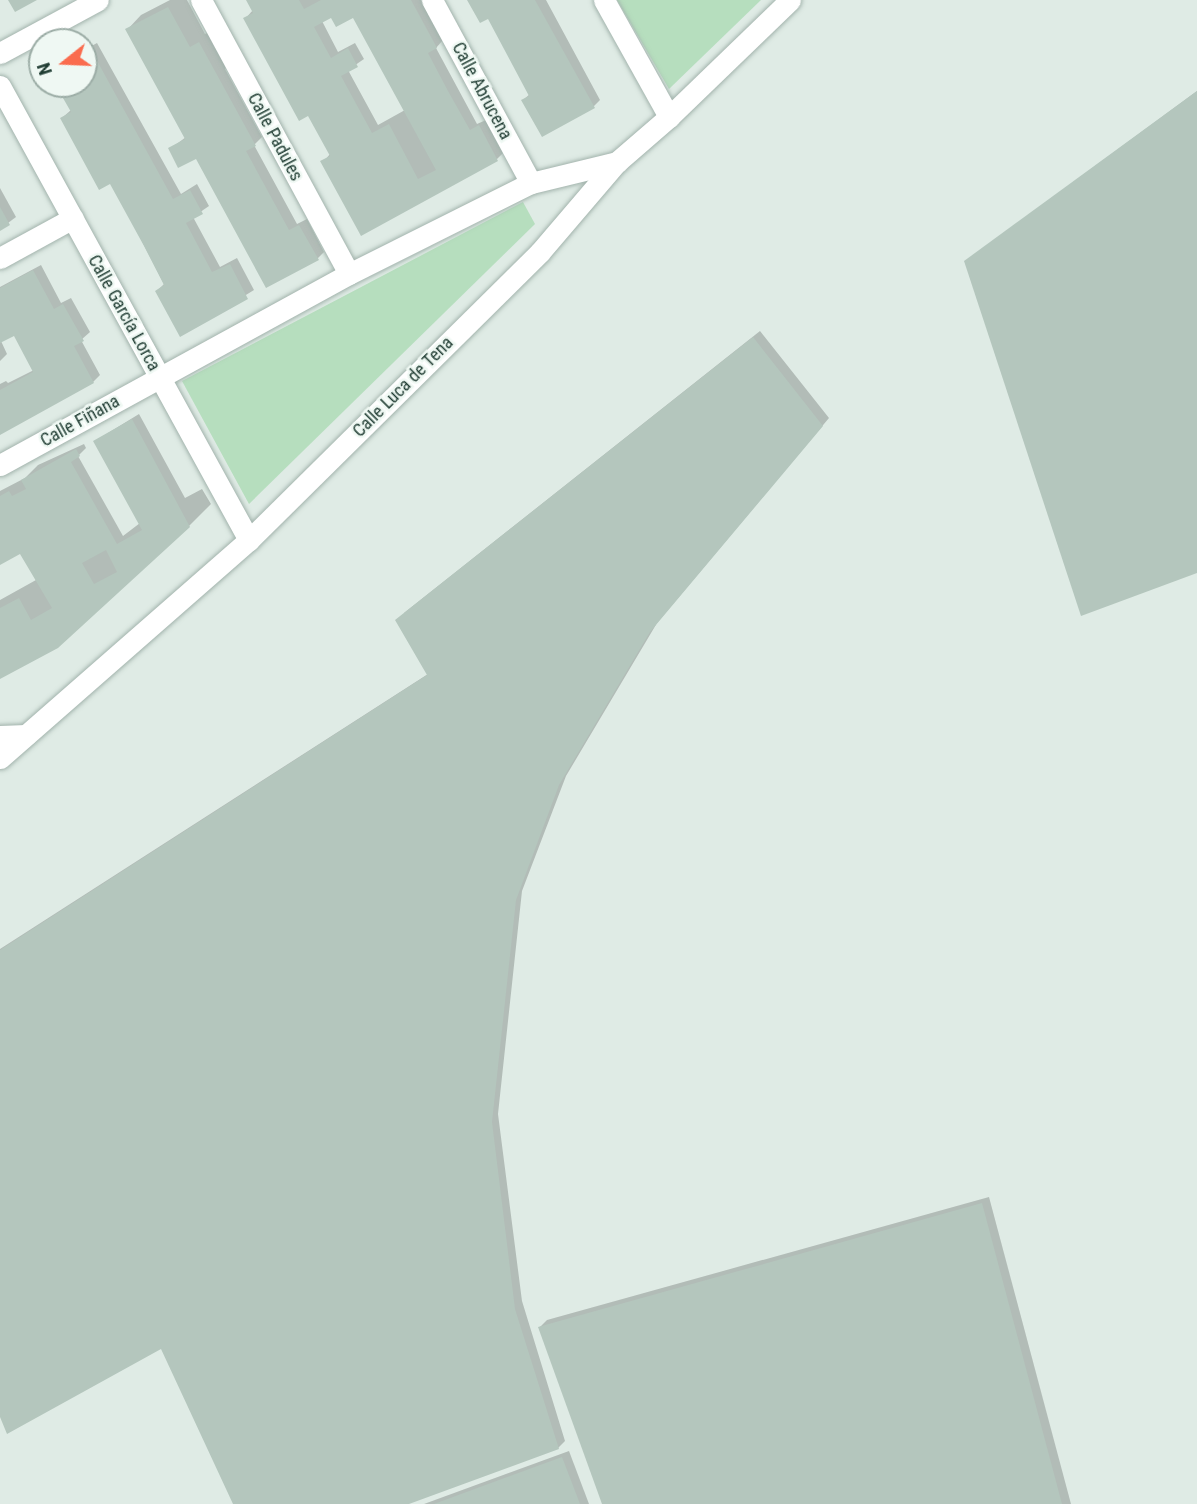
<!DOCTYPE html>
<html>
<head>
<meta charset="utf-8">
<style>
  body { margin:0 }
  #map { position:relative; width:1197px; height:1504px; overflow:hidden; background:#dfebe5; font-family:"Roboto Condensed",sans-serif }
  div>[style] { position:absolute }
  .green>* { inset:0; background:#b6debe }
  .shadow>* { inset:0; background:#0003 }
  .building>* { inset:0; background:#b4c6bd }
  .roads { filter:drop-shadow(0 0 2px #a2b3ac) drop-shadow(0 0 2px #a2b3ac) }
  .minor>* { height:21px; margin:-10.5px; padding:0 10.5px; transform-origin:10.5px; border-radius:10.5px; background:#fff }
  .tertiary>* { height:21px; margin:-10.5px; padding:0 10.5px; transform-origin:10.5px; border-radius:10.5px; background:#fff }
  span { translate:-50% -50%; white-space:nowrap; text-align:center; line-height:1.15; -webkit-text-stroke:5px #eff8f3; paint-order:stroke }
  .street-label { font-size:18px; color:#1f3c32 }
  .north { position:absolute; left:28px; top:28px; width:70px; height:70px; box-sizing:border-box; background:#eff8f3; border:2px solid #9cada6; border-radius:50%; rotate:252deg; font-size:19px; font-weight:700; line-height:28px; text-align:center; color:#1f3c32 }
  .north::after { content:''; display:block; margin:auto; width:24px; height:32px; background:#fa6c4e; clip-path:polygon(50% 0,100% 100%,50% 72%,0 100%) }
</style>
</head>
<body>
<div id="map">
  <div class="green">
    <i style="clip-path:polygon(617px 0,761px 0,669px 89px)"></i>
    <i style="clip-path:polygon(523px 202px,535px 224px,249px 504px,182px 381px)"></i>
  </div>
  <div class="shadow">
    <i style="clip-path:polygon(170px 0,187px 0,205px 34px,215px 29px,232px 61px,225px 69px,262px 137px,254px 145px,297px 224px,307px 219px,324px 252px,317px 259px,196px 157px,170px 149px,186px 137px,127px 30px,141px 15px)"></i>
    <i style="clip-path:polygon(evenodd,248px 0,421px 0,443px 40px,436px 48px,477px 124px,486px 120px,504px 152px,497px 159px,362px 234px,323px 162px,331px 153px,309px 113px,245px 19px,253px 10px,248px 0,354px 15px,405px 110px,378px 125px,348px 70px,364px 59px,355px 43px,338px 52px,322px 21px,332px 16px,354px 15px)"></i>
    <i style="clip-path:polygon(469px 0,546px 0,600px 100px,593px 107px,523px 100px,530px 94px,488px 16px)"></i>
    <i style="clip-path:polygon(97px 43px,181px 194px,197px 184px,209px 206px,193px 217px,220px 267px,237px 258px,254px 290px,181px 335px,157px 291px,164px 284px,111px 181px,62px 118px,71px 110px,57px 84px,84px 84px,84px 50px)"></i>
    <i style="clip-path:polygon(1197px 91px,1197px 571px,966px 261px)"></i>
    <i style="clip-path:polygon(0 188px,16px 217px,0 229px)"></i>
    <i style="clip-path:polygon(41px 265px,61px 303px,71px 298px,90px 332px,81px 340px,100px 375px,93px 382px,0 433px,0 384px,6px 381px,8px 383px,34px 370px,14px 333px,1px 341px,7px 354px,0 361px,0 287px)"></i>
    <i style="clip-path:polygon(760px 331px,829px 418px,657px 623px,566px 776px,522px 891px,498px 1114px,522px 1301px,565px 1441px,558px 1448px,404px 1504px,235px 1504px,162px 1347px,0 1412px,0 949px,428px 674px,404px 613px)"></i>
    <i style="clip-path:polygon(139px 414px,185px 498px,202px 489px,211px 504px,189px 526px,0 677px,0 600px,36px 580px,21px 551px,0 563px,0 491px,25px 478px,38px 465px,84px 444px,86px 448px,78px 456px,123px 536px,140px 523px,95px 441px)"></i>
    <i style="clip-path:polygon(989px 1197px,1071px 1504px,604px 1504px,540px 1327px,547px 1320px)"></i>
    <i style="clip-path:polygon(569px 1451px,589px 1504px,424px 1504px)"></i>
  </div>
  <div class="building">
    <i style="clip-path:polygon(8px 0,37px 0,15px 12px)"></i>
    <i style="clip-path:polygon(evenodd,246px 0,299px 0,304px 9px,321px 0,411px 0,437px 48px,428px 53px,448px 91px,470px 130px,479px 125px,498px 161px,361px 236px,320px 161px,330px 156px,308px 116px,299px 121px,243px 18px,253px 13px,246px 0,331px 18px,336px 27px,353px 18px,436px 170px,418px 179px,389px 124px,372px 133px,341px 76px,358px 67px,348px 48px,331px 58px,314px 27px,331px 18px)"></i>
    <i style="clip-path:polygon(467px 0,535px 0,595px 108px,542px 137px,521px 100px,529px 96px,488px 19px,480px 23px)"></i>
    <i style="clip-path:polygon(168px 7px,190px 47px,199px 42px,256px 146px,246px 151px,289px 230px,299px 225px,319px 260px,266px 288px,196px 159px,178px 168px,168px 148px,185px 139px,125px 29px)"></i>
    <i style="clip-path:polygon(90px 48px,173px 199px,190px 190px,203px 214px,186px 223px,212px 272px,230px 264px,248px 299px,180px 337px,155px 291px,164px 285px,144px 246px,110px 184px,99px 190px,60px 118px,71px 112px,55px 84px,84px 84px,84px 51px)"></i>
    <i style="clip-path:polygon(1197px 91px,1197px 573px,1081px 616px,964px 261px)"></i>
    <i style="clip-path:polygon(0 207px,10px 225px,0 231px)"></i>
    <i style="clip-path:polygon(33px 270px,54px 309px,63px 304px,84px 341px,74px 346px,94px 383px,0 435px,0 390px,33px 372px,14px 336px,0 343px,0 288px)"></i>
    <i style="clip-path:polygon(753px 337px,823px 426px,650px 632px,559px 785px,516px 900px,492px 1122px,515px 1309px,559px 1449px,409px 1504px,233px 1504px,161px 1349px,7px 1434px,0 1417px,0 950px,427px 675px,395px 620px)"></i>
    <i style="clip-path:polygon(evenodd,132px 419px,190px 527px,58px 648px,0 679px,0 608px,19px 598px,31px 620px,52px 608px,20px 554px,0 565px,0 496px,9px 491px,12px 496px,26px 489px,21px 480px,76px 449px,80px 456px,71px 462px,117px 544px,142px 530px,93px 441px,132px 419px,106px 550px,117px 572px,94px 584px,82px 563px,106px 550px)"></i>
    <i style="clip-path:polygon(982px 1203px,1062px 1504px,602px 1504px,538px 1327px)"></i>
    <i style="clip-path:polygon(562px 1457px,580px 1504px,434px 1504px)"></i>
  </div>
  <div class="roads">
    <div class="minor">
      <i style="left:201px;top:0;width:311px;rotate:61.6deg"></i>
      <i style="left:432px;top:0;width:208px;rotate:61.6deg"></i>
      <i style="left:0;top:53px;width:111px;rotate:-28.4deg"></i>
      <i style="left:0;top:258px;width:83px;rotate:-28.7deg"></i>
      <i style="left:0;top:465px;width:398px;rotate:-28.7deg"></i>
      <i style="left:349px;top:274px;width:203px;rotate:-26.6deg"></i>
      <i style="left:531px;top:183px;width:89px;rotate:-13.7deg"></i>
      <i style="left:0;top:736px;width:26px;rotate:-2deg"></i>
    </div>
    <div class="tertiary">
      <i style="left:604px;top:0;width:134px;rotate:60.9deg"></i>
      <i style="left:0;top:86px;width:518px;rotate:61.26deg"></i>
      <i style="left:0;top:758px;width:331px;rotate:-41.2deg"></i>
      <i style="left:249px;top:540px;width:409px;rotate:-44.7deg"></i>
      <i style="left:540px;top:252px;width:118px;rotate:-49.5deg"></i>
      <i style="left:617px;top:162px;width:69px;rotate:-40.9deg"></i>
      <i style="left:669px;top:117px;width:168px;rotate:-44deg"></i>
    </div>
  </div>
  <div class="street-label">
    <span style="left:482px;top:91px;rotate:62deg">Calle Abrucena</span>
    <span style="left:275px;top:137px;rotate:62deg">Calle Padules</span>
    <span style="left:124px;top:313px;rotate:61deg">Calle García Lorca</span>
    <span style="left:403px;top:387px;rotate:-45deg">Calle Luca de Tena</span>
    <span style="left:80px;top:421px;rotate:-29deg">Calle Fiñana</span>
  </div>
  <div class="north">N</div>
</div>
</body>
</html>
